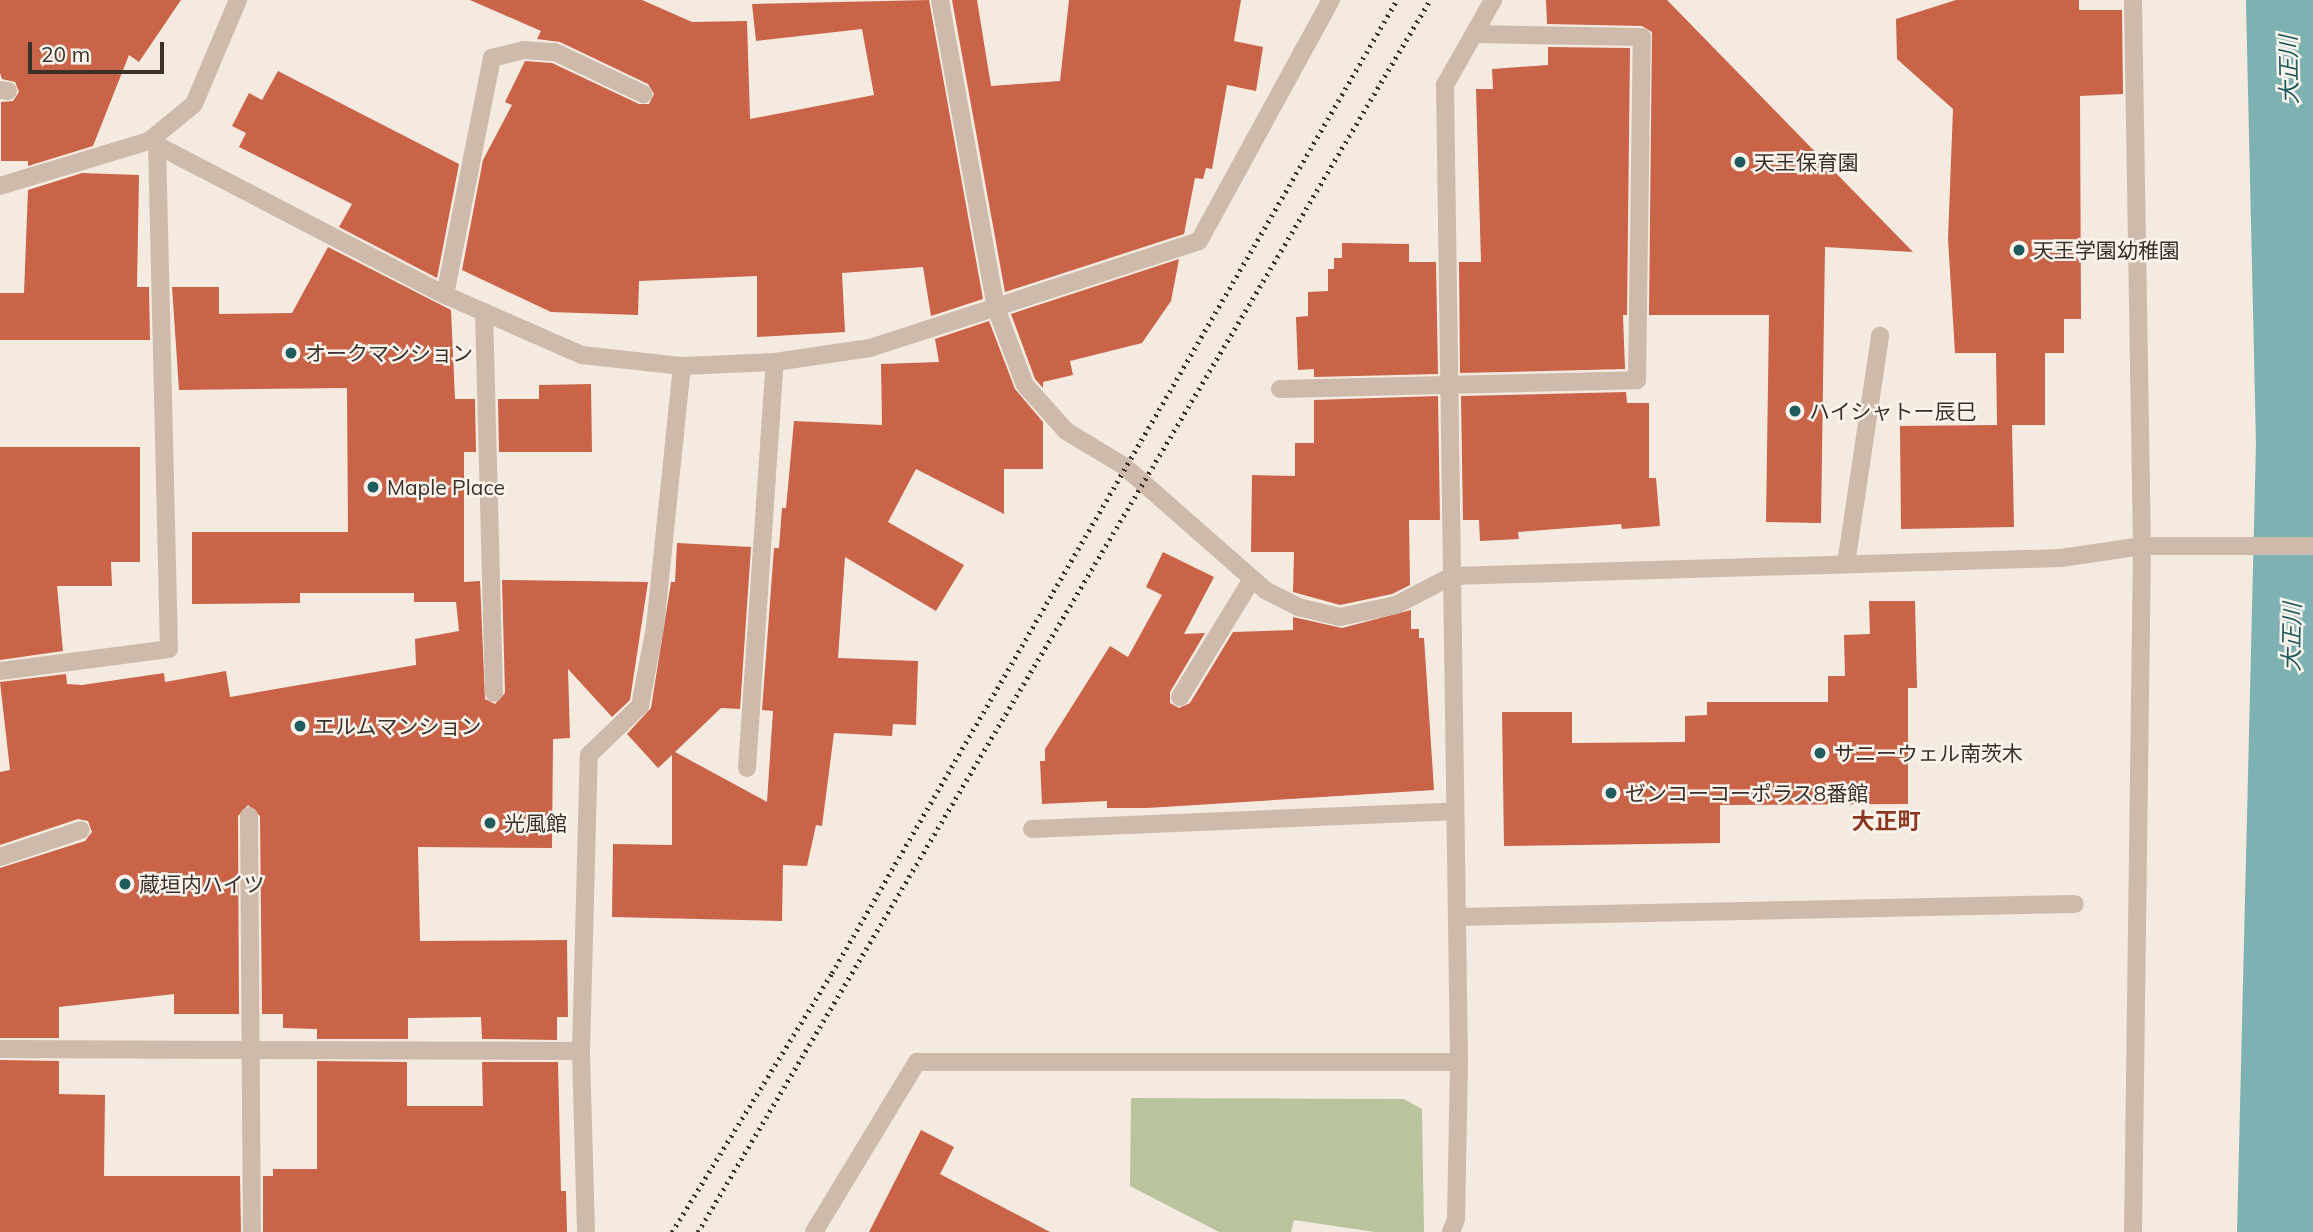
<!DOCTYPE html>
<html>
<head>
<meta charset="utf-8">
<style>
  body { margin:0 }
  #map { position:relative; width:2313px; height:1232px; overflow:hidden; background:#f4eae0; font-family:Mulish,"Noto Sans JP",sans-serif }
  div>[style] { position:absolute }
  .green>* { inset:0; background:#b9c49f }
  .river>* { height:82px; margin:-41px; padding:0 41px; transform-origin:41px; border-radius:41px; background:#7eb2b2 }
  .building>* { inset:0; background:#c96449 }
  .lane>* { height:18px; margin:-9px; padding:0 9px; transform-origin:9px; border-radius:9px; background:#cdbaab }
  .street>* { height:18px; margin:-9px; padding:0 9px; transform-origin:9px; border-radius:9px; background:#cdbaab }
  .rail>* { height:5px; margin-top:-2.5px; transform-origin:0; background:repeating-linear-gradient(90deg,#3b2f2a 0 2px,transparent 0 7px) }
  .dots>* { width:19px; height:19px; translate:-50% -50%; box-sizing:border-box; border:4px solid #fbf4ed; border-radius:50% }
  span { translate:-50% -50%; white-space:nowrap; text-align:center; line-height:1.15; -webkit-text-stroke:5px #fbf4ed; paint-order:stroke }
  .poi-label { font-size:21px; color:#3b2f2a }
  .left { translate:0 -50%; text-align:left }
  .water-label { font-size:23px; color:#1e5c5e; font-style:italic }
  .neighbourhood-label { font-size:23px; color:#8c3721; font-weight:700 }
  .scale { position:absolute; left:28px; top:42px; width:136px; height:32px; box-sizing:border-box; border:4px solid #3b2f2a; border-top:0; padding-left:9px; font-size:21px; line-height:24px; white-space:nowrap; color:#3b2f2a; -webkit-text-stroke:5px #fbf4ed; paint-order:stroke }
</style>
</head>
<body>
<div id="map">
  <div class="green">
    <i style="clip-path:polygon(1131px 1098px,1404px 1099px,1422px 1109px,1424px 1232px,1375px 1232px,1294px 1220px,1291px 1232px,1219px 1232px,1130px 1186px)"></i>
  </div>
  <div class="river">
    <i style="left:2278px;top:1232px;width:789px;rotate:-88.62deg"></i>
    <i style="left:2297px;top:443px;width:443px;rotate:-91.3deg"></i>
  </div>
  <div class="building">
    <i style="clip-path:polygon(0 0,181px 0,139px 62px,129px 55px,93px 146px,28px 166px,28px 161px,1px 161px,1px 102px,13px 101px,19px 92px,15px 82px,2px 79px,0 73px)"></i>
    <i style="clip-path:polygon(470px 0,642px 0,692px 22px,747px 21px,750px 119px,874px 95px,862px 29px,756px 41px,752px 4px,929px 0,983px 299px,931px 316px,923px 267px,842px 273px,845px 332px,757px 337px,757px 276px,639px 281px,638px 315px,551px 312px,462px 270px,483px 160px,512px 105px,505px 102px,525px 61px,552px 63px,639px 104px,649px 104px,654px 94px,648px 84px,560px 42px,537px 39px,541px 31px)"></i>
    <i style="clip-path:polygon(952px 0,977px 0,991px 86px,1060px 81px,1069px 0,1241px 0,1234px 41px,1263px 47px,1256px 91px,1227px 85px,1212px 169px,1206px 168px,1203px 179px,1195px 178px,1184px 234px,1005px 292px)"></i>
    <i style="clip-path:polygon(1546px 0,1667px 0,1913px 252px,1825px 247px,1821px 523px,1766px 522px,1769px 315px,1649px 315px,1652px 32px,1642px 26px,1547px 24px)"></i>
    <i style="clip-path:polygon(1956px 0,2079px 0,2079px 10px,2122px 10px,2123px 94px,2080px 96px,2081px 319px,2064px 319px,2064px 353px,2045px 353px,2045px 425px,2012px 425px,2014px 527px,1901px 529px,1900px 426px,1997px 425px,1996px 353px,1955px 353px,1948px 239px,1953px 109px,1897px 59px,1896px 19px)"></i>
    <i style="clip-path:polygon(1548px 47px,1630px 48px,1627px 315px,1623px 315px,1625px 369px,1460px 373px,1459px 262px,1481px 262px,1476px 89px,1493px 89px,1492px 69px,1548px 65px)"></i>
    <i style="clip-path:polygon(278px 71px,459px 164px,437px 278px,339px 227px,352px 204px,239px 147px,246px 133px,232px 126px,249px 93px,262px 100px)"></i>
    <i style="clip-path:polygon(82px 173px,139px 175px,137px 287px,149px 287px,150px 340px,0 340px,0 293px,24px 293px,28px 190px)"></i>
    <i style="clip-path:polygon(1342px 243px,1409px 244px,1409px 262px,1436px 262px,1438px 374px,1314px 377px,1314px 369px,1298px 370px,1296px 317px,1308px 316px,1308px 292px,1328px 291px,1328px 269px,1334px 269px,1334px 258px,1342px 258px)"></i>
    <i style="clip-path:polygon(328px 247px,451px 310px,455px 399px,475px 399px,476px 452px,464px 452px,464px 582px,480px 581px,485px 699px,495px 704px,505px 693px,502px 580px,648px 582px,630px 700px,612px 717px,568px 669px,570px 738px,553px 739px,552px 848px,418px 847px,420px 941px,567px 940px,568px 1017px,557px 1017px,557px 1040px,482px 1039px,481px 1017px,408px 1018px,408px 1039px,317px 1039px,317px 1029px,283px 1028px,283px 1014px,262px 1014px,260px 816px,248px 805px,238px 816px,239px 1014px,174px 1014px,174px 994px,59px 1007px,59px 1038px,0 1038px,0 868px,85px 841px,92px 832px,88px 821px,78px 819px,0 845px,0 772px,10px 770px,0 682px,66px 674px,67px 684px,82px 685px,164px 673px,165px 682px,226px 671px,230px 697px,416px 665px,415px 639px,459px 631px,456px 602px,414px 602px,414px 593px,300px 593px,300px 603px,192px 604px,192px 532px,348px 532px,347px 388px,179px 390px,172px 287px,219px 287px,219px 314px,292px 313px)"></i>
    <i style="clip-path:polygon(1179px 259px,1171px 301px,1142px 343px,1070px 361px,1073px 375px,1043px 382px,1043px 388px,1035px 379px,1011px 314px)"></i>
    <i style="clip-path:polygon(989px 321px,1015px 389px,1043px 422px,1043px 469px,1004px 469px,1004px 514px,916px 469px,888px 522px,964px 565px,936px 611px,845px 557px,838px 658px,918px 661px,916px 725px,893px 724px,892px 736px,834px 733px,822px 826px,816px 825px,807px 866px,783px 865px,782px 921px,612px 917px,613px 844px,672px 845px,672px 755px,658px 768px,627px 734px,651px 708px,671px 582px,675px 582px,677px 543px,751px 547px,740px 709px,721px 708px,675px 752px,767px 802px,773px 711px,762px 710px,774px 548px,779px 548px,782px 508px,786px 508px,794px 421px,882px 425px,881px 364px,939px 362px,935px 339px)"></i>
    <i style="clip-path:polygon(591px 384px,592px 452px,499px 452px,498px 399px,539px 399px,539px 385px)"></i>
    <i style="clip-path:polygon(1626px 392px,1627px 403px,1649px 403px,1649px 478px,1656px 478px,1660px 526px,1622px 529px,1621px 524px,1518px 532px,1519px 539px,1480px 541px,1479px 520px,1463px 520px,1461px 396px)"></i>
    <i style="clip-path:polygon(1438px 396px,1440px 520px,1409px 520px,1410px 585px,1392px 594px,1340px 605px,1293px 592px,1294px 552px,1251px 552px,1252px 475px,1295px 476px,1295px 443px,1314px 443px,1314px 400px)"></i>
    <i style="clip-path:polygon(0 447px,140px 447px,140px 562px,111px 562px,112px 586px,57px 586px,63px 651px,0 660px)"></i>
    <i style="clip-path:polygon(1163px 552px,1214px 577px,1184px 634px,1205px 633px,1170px 692px,1170px 703px,1179px 708px,1190px 703px,1233px 632px,1293px 630px,1293px 617px,1342px 628px,1411px 610px,1411px 629px,1419px 629px,1419px 638px,1424px 638px,1434px 790px,1147px 808px,1107px 808px,1107px 801px,1042px 804px,1040px 761px,1045px 761px,1045px 749px,1110px 646px,1128px 657px,1162px 595px,1146px 587px)"></i>
    <i style="clip-path:polygon(1869px 601px,1915px 601px,1917px 688px,1908px 688px,1908px 804px,1720px 805px,1720px 843px,1504px 846px,1502px 712px,1572px 712px,1572px 743px,1685px 742px,1685px 716px,1707px 715px,1707px 702px,1828px 702px,1828px 676px,1845px 676px,1844px 635px,1870px 634px)"></i>
    <i style="clip-path:polygon(0 1060px,59px 1061px,59px 1094px,105px 1095px,104px 1176px,240px 1176px,241px 1232px,0 1232px)"></i>
    <i style="clip-path:polygon(317px 1061px,407px 1062px,407px 1106px,483px 1106px,482px 1062px,558px 1062px,561px 1191px,566px 1191px,567px 1232px,263px 1232px,263px 1176px,273px 1176px,273px 1169px,317px 1169px)"></i>
    <i style="clip-path:polygon(921px 1130px,954px 1147px,940px 1174px,1050px 1232px,869px 1232px)"></i>
  </div>
  <div class="lane">
    <i style="left:1180px;top:697px;width:138px;rotate:-58.6deg"></i>
    <i style="left:589px;top:755px;width:71px;rotate:-43.9deg"></i>
    <i style="left:640px;top:706px;width:80px;rotate:-79.2deg"></i>
    <i style="left:655px;top:627px;width:262px;rotate:-84.1deg"></i>
  </div>
  <div class="street">
    <i style="left:940px;top:0;width:313px;rotate:79.7deg"></i>
    <i style="left:996px;top:308px;width:82px;rotate:69.4deg"></i>
    <i style="left:1025px;top:385px;width:62px;rotate:48.3deg"></i>
    <i style="left:1066px;top:431px;width:68px;rotate:31.1deg"></i>
    <i style="left:1124px;top:466px;width:188px;rotate:41.3deg"></i>
    <i style="left:1265px;top:590px;width:37px;rotate:27deg"></i>
    <i style="left:1298px;top:607px;width:43px;rotate:13.4deg"></i>
    <i style="left:1340px;top:617px;width:57px;rotate:-12.1deg"></i>
    <i style="left:1396px;top:605px;width:63px;rotate:-27.4deg"></i>
    <i style="left:1452px;top:576px;width:609px;rotate:-1.69deg"></i>
    <i style="left:2061px;top:558px;width:82px;rotate:-8.4deg"></i>
    <i style="left:2142px;top:546px;width:171px"></i>
    <i style="left:2133px;top:0;width:546px;rotate:89.06deg"></i>
    <i style="left:2142px;top:546px;width:686px;rotate:90.75deg"></i>
    <i style="left:0;top:90px;width:8px;rotate:7deg"></i>
    <i style="left:149px;top:141px;width:334px;rotate:27.5deg"></i>
    <i style="left:445px;top:295px;width:150px;rotate:23.7deg"></i>
    <i style="left:582px;top:355px;width:101px;rotate:6.3deg"></i>
    <i style="left:682px;top:366px;width:93px;rotate:-2.5deg"></i>
    <i style="left:775px;top:362px;width:96px;rotate:-8.4deg"></i>
    <i style="left:870px;top:348px;width:346px;rotate:-18deg"></i>
    <i style="left:1199px;top:241px;width:275px;rotate:-61.3deg"></i>
    <i style="left:0;top:186px;width:156px;rotate:-16.8deg"></i>
    <i style="left:149px;top:141px;width:58px;rotate:-39.4deg"></i>
    <i style="left:194px;top:104px;width:113px;rotate:-67.1deg"></i>
    <i style="left:445px;top:295px;width:242px;rotate:-78.8deg"></i>
    <i style="left:492px;top:58px;width:33px;rotate:-14deg"></i>
    <i style="left:524px;top:50px;width:31px;rotate:4deg"></i>
    <i style="left:555px;top:52px;width:98px;rotate:25.5deg"></i>
    <i style="left:484px;top:312px;width:381px;rotate:88.5deg"></i>
    <i style="left:1280px;top:389px;width:357px;rotate:-1.4deg"></i>
    <i style="left:1637px;top:380px;width:343px;rotate:-89.2deg"></i>
    <i style="left:1642px;top:37px;width:168px;rotate:-179deg"></i>
    <i style="left:1846px;top:564px;width:231px;rotate:-81.5deg"></i>
    <i style="left:0;top:671px;width:170px;rotate:-7.4deg"></i>
    <i style="left:169px;top:649px;width:504px;rotate:-91.36deg"></i>
    <i style="left:747px;top:768px;width:407px;rotate:-86.1deg"></i>
    <i style="left:249px;top:816px;width:416px;rotate:89.6deg"></i>
    <i style="left:1032px;top:829px;width:421px;rotate:-2.4deg"></i>
    <i style="left:0;top:857px;width:85px;rotate:-18.4deg"></i>
    <i style="left:1457px;top:917px;width:618px;rotate:-1.21deg"></i>
    <i style="left:0;top:1049px;width:581px;rotate:0.2deg"></i>
    <i style="left:586px;top:1232px;width:181px;rotate:-91.6deg"></i>
    <i style="left:581px;top:1051px;width:296px;rotate:-88.5deg"></i>
    <i style="left:814px;top:1232px;width:199px;rotate:-58.8deg"></i>
    <i style="left:917px;top:1062px;width:542px"></i>
    <i style="left:1451px;top:1232px;width:14px;rotate:-69deg"></i>
    <i style="left:1456px;top:1219px;width:157px;rotate:-88.9deg"></i>
    <i style="left:1459px;top:1062px;width:977px;rotate:-90.82deg"></i>
    <i style="left:1445px;top:85px;width:98px;rotate:-60.5deg"></i>
  </div>
  <div class="rail">
    <i style="left:672px;top:1232px;width:304px;rotate:-58.3deg"></i>
    <i style="left:832px;top:973px;width:1125px;rotate:-59.86deg"></i>
    <i style="left:698px;top:1232px;width:1433px;rotate:-59.28deg"></i>
  </div>
  <div class="dots">
    <i style="left:1740px;top:162px;background:#1e5c5e"></i>
    <i style="left:2019px;top:250px;background:#1e5c5e"></i>
    <i style="left:291px;top:353px;background:#1e5c5e"></i>
    <i style="left:1795px;top:411px;background:#1e5c5e"></i>
    <i style="left:373px;top:487px;background:#1e5c5e"></i>
    <i style="left:300px;top:726px;background:#1e5c5e"></i>
    <i style="left:1820px;top:753px;background:#1e5c5e"></i>
    <i style="left:1611px;top:793px;background:#1e5c5e"></i>
    <i style="left:490px;top:823px;background:#1e5c5e"></i>
    <i style="left:125px;top:884px;background:#1e5c5e"></i>
  </div>
  <div class="poi-label">
    <span class="left" style="left:1754px;top:162px">天王保育園</span>
    <span class="left" style="left:2033px;top:250px">天王学園幼稚園</span>
    <span class="left" style="left:305px;top:353px">オークマンション</span>
    <span class="left" style="left:1809px;top:411px">ハイシャトー辰巳</span>
    <span class="left" style="left:387px;top:487px">Maple Place</span>
    <span class="left" style="left:314px;top:726px">エルムマンション</span>
    <span class="left" style="left:1834px;top:753px">サニーウェル南茨木</span>
    <span class="left" style="left:1625px;top:793px">ゼンコーコーポラス8番館</span>
    <span class="left" style="left:504px;top:823px">光風館</span>
    <span class="left" style="left:139px;top:884px">蔵垣内ハイツ</span>
  </div>
  <div class="water-label">
    <span style="left:2289px;top:70px;rotate:-91deg">大正川</span>
    <span style="left:2292px;top:637px;rotate:-89deg">大正川</span>
  </div>
  <div class="neighbourhood-label">
    <span style="left:1886px;top:821px">大正町</span>
  </div>
  <div class="scale">20 m</div>
</div>
</body>
</html>
